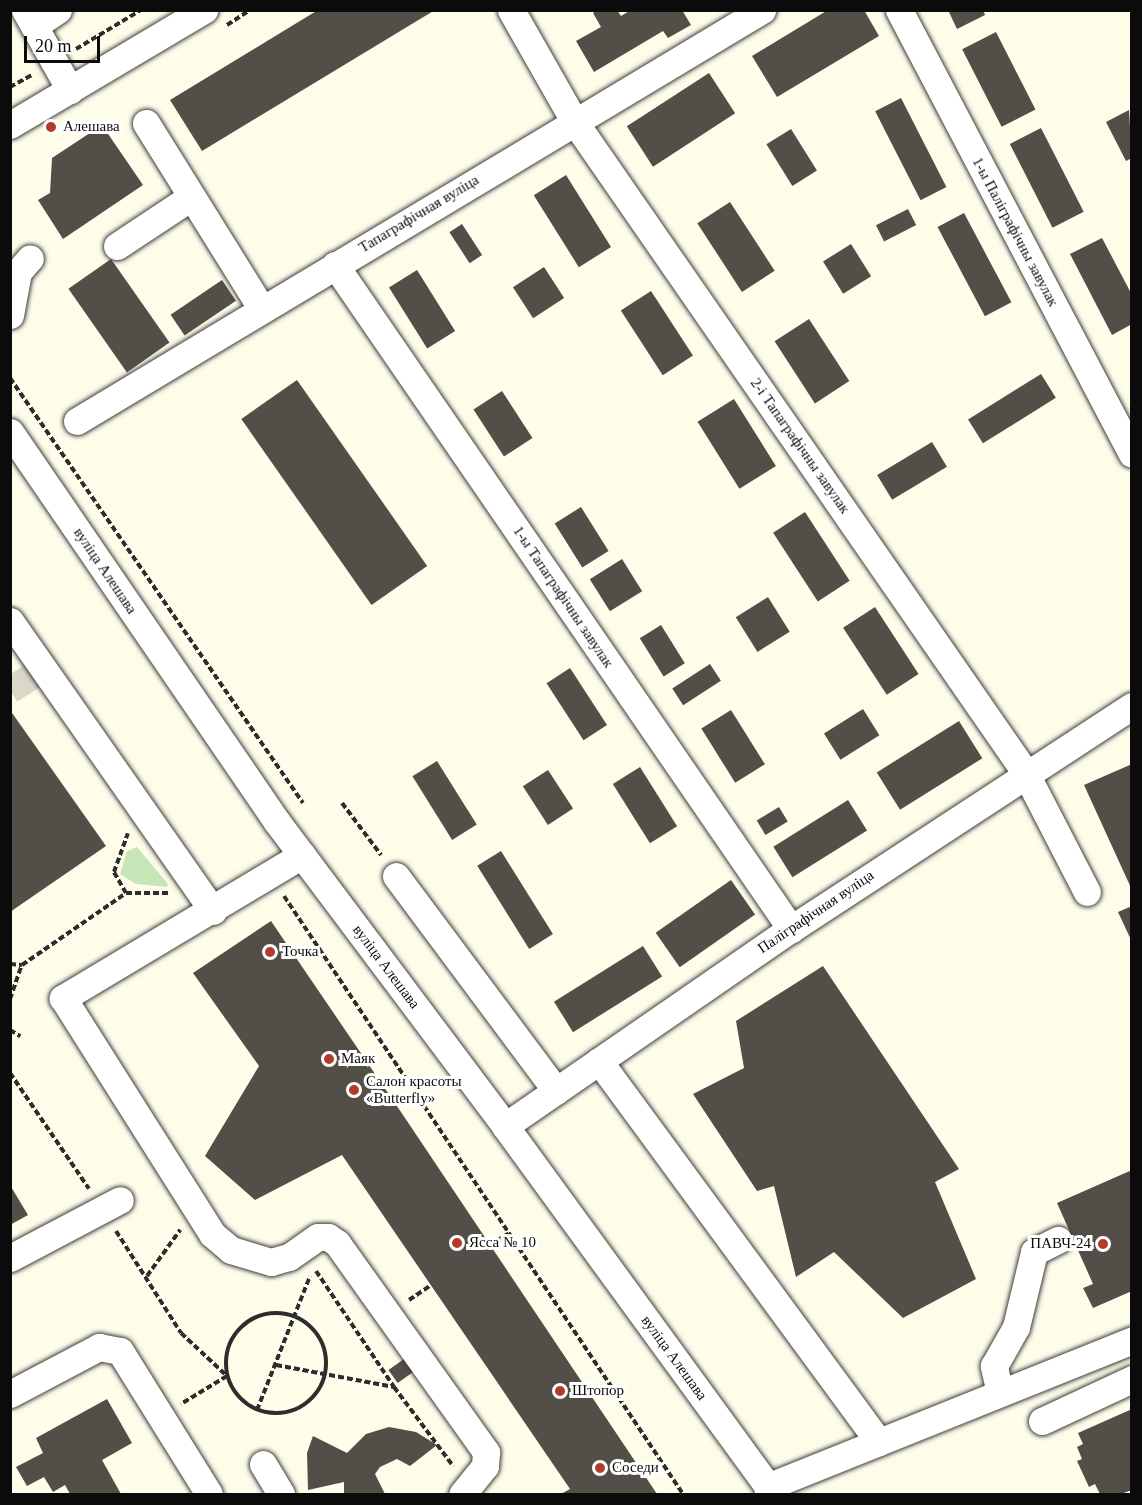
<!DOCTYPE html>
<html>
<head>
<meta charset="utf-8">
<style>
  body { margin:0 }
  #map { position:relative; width:1142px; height:1505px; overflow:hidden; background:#fefdea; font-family:Georgia,serif }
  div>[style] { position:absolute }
  .green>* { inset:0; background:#c7e6b7 }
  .building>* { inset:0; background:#534e48; transform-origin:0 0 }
  .minor-tunnel>* { height:27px; margin-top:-13.5px; transform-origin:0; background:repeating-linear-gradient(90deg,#dad9c9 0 27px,transparent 0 41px) }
  .path>* { height:4px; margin-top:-2px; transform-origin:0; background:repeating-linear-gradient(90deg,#2d2d2d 0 6px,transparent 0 9px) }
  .path>.ring { margin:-2px; padding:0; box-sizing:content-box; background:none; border:4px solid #2d2d2d; border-radius:50% }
  .roads { filter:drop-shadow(0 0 2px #3e3e3e) drop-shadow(0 0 2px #3e3e3e) }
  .minor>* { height:27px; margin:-13.5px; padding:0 13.5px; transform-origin:13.5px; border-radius:13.5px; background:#fff }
  .dots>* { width:16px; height:16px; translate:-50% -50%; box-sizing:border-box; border:3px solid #fff; border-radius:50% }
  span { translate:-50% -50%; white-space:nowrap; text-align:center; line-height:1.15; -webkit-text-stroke:6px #fff; paint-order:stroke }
  .poi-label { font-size:15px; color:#0b0b0b }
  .left { translate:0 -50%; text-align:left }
  .right { translate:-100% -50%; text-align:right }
  .street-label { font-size:15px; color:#0b0b0b }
  .frame { position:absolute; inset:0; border:12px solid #0b0b0b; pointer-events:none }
  .scale { position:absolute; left:24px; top:36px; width:76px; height:27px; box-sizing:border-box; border:3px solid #0b0b0b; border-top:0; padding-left:8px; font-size:18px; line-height:21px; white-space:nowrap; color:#0b0b0b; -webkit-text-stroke:4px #fff; paint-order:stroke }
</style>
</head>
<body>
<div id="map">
  <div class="green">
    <i style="clip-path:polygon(137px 847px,168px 884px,167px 887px,136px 884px,120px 874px,127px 851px)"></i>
  </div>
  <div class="building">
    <i style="clip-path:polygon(318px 10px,435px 10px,202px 151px,170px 100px)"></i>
    <i style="clip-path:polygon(598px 10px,617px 10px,621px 16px,631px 10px,682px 10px,691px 25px,668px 38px,663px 31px,594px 72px,576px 41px,601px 27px,593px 13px)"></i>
    <i style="clip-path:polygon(828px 10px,864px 10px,879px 36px,777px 97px,752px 56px)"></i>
    <i style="clip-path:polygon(948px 10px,983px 10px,985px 15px,957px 29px)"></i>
    <i style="left:996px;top:32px;width:87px;height:38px;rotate:63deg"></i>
    <i style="left:709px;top:73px;width:48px;height:98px;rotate:57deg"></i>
    <i style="left:901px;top:98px;width:100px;height:29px;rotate:63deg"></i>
    <i style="clip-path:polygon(1129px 110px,1132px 158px,1126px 161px,1106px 122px)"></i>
    <i style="clip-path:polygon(102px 125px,143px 185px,63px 239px,38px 200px,50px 193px,52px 158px)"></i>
    <i style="left:1041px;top:128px;width:94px;height:35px;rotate:63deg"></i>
    <i style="left:791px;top:129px;width:49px;height:29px;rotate:58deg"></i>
    <i style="left:566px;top:175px;width:85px;height:38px;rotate:58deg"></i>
    <i style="left:730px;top:202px;width:82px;height:39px;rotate:57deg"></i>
    <i style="left:908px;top:209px;width:18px;height:36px;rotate:63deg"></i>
    <i style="left:964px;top:213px;width:101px;height:30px;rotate:62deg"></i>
    <i style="left:462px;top:224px;width:37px;height:15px;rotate:57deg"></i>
    <i style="clip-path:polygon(1102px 238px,1132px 295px,1132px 324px,1112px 335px,1070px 254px)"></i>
    <i style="left:851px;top:244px;width:38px;height:33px;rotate:58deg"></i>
    <i style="left:111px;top:259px;width:102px;height:52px;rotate:55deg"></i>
    <i style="left:544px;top:267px;width:37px;height:37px;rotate:57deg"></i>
    <i style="left:417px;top:270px;width:72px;height:33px;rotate:58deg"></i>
    <i style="left:222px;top:280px;width:25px;height:62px;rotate:56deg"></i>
    <i style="left:651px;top:291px;width:77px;height:36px;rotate:57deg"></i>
    <i style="left:809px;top:319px;width:74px;height:41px;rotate:57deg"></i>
    <i style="left:1041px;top:374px;width:28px;height:86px;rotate:58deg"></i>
    <i style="left:297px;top:380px;width:227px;height:68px;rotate:55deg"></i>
    <i style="left:502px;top:391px;width:56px;height:34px;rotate:57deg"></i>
    <i style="left:734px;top:399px;width:79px;height:43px;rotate:58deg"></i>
    <i style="left:932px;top:442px;width:29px;height:64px;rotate:59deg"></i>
    <i style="left:581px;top:507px;width:52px;height:31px;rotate:58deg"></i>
    <i style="left:805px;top:512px;width:82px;height:38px;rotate:57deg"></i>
    <i style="left:622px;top:559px;width:38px;height:38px;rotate:58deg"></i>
    <i style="left:768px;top:597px;width:41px;height:38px;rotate:58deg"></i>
    <i style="left:875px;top:607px;width:80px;height:38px;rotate:57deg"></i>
    <i style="left:661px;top:625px;width:45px;height:25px;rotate:58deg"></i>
    <i style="left:710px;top:664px;width:20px;height:45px;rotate:57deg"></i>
    <i style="left:570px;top:668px;width:68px;height:28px;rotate:57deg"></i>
    <i style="left:863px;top:709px;width:31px;height:46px;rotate:58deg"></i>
    <i style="clip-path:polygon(10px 710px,106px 846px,10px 912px)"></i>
    <i style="left:731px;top:710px;width:64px;height:35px;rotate:58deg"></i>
    <i style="left:959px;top:721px;width:44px;height:97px;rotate:58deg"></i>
    <i style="left:437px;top:761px;width:75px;height:29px;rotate:58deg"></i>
    <i style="clip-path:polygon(1132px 764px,1132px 890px,1084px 785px)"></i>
    <i style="left:640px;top:767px;width:70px;height:32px;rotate:58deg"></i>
    <i style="left:548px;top:770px;width:46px;height:30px;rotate:57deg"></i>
    <i style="left:848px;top:800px;width:36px;height:88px;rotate:58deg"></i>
    <i style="left:779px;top:807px;width:17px;height:26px;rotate:59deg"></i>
    <i style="left:501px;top:851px;width:98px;height:28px;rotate:58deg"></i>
    <i style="left:731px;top:880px;width:42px;height:92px;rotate:55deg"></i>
    <i style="clip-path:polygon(1132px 906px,1132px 942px,1118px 912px)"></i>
    <i style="clip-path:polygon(271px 921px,403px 1115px,657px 1494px,561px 1494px,570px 1489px,342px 1155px,255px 1200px,205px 1156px,259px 1066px,193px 973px)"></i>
    <i style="left:643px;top:946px;width:36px;height:105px;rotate:58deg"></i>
    <i style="clip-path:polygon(823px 966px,959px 1169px,935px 1182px,976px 1279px,903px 1318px,834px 1252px,796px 1277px,774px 1186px,757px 1191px,693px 1094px,744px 1068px,736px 1021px)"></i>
    <i style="clip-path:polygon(1132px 1170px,1132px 1291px,1093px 1308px,1083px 1288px,1093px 1284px,1057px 1203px)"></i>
    <i style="clip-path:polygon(10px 1185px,28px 1215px,10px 1225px)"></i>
    <i style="left:404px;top:1359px;width:16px;height:19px;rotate:55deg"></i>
    <i style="clip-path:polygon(107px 1399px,132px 1443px,102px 1460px,121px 1494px,70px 1494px,65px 1485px,53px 1492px,44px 1477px,27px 1486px,16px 1467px,43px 1453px,36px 1438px)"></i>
    <i style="clip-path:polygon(1132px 1409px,1132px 1490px,1121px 1494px,1100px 1494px,1095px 1484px,1089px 1487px,1077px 1461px,1082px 1459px,1077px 1447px,1083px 1444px,1078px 1433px)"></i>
    <i style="clip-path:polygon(389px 1427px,416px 1432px,437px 1445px,410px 1466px,397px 1459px,380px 1467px,375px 1474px,385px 1494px,344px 1494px,344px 1482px,308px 1490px,307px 1453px,313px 1436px,347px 1453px,366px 1434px)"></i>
  </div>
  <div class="minor-tunnel">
    <i style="left:10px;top:690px;width:40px;rotate:-32.9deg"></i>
  </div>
  <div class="path">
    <i style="left:227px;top:25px;width:27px;rotate:-33deg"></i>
    <i style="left:76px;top:49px;width:76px;rotate:-31deg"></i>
    <i style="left:10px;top:87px;width:26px;rotate:-29deg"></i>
    <i style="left:10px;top:378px;width:516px;rotate:55.42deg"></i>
    <i style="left:342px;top:803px;width:65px;rotate:53.1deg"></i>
    <i style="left:126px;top:893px;width:24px;rotate:-120deg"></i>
    <i style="left:114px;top:872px;width:41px;rotate:-70.3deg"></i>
    <i style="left:284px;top:896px;width:719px;rotate:56.29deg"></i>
    <i style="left:10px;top:964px;width:12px;rotate:5deg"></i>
    <i style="left:22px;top:965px;width:126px;rotate:-34.7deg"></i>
    <i style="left:126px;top:893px;width:43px"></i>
    <i style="left:10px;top:999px;width:36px;rotate:-71deg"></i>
    <i style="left:10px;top:1030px;width:12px;rotate:31deg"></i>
    <i style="left:10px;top:1073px;width:140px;rotate:55.7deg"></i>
    <i style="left:116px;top:1231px;width:121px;rotate:57.5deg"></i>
    <i style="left:181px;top:1333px;width:63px;rotate:43.1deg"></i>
    <i style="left:227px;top:1376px;width:54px;rotate:148.7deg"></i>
    <i style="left:490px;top:1245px;width:22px;rotate:-32deg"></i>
    <i style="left:316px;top:1271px;width:140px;rotate:56.1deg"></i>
    <i style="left:394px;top:1387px;width:99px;rotate:53.2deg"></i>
    <i style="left:147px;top:1276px;width:57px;rotate:-54.3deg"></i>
    <i style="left:409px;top:1300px;width:27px;rotate:-34deg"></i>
    <i class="ring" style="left:226px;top:1313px;width:96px;height:96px"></i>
    <i style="left:276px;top:1365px;width:120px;rotate:10.6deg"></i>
    <i style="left:257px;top:1410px;width:144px;rotate:-68.4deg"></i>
  </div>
  <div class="roads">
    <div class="minor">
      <i style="left:25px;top:10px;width:92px;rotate:60.6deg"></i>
      <i style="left:511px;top:10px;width:128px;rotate:60.4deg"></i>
      <i style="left:574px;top:121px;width:792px;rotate:55.29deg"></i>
      <i style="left:1025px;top:772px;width:135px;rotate:62.7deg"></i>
      <i style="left:899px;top:10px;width:501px;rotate:62.31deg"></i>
      <i style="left:34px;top:26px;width:29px;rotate:-34deg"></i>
      <i style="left:146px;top:123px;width:219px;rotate:58.1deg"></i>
      <i style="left:10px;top:125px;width:226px;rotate:-30.7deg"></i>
      <i style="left:117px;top:246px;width:89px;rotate:-33.5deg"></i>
      <i style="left:335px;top:265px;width:806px;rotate:55.52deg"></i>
      <i style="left:10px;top:315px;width:44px;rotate:-79.5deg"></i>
      <i style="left:18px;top:272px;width:18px;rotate:-49deg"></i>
      <i style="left:77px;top:421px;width:799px;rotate:-30.96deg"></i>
      <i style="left:10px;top:432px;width:473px;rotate:55.6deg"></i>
      <i style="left:277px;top:822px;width:380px;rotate:53.1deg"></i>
      <i style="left:505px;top:1126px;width:455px;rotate:53.9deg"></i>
      <i style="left:10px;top:621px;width:354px;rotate:55deg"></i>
      <i style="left:302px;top:855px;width:279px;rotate:149.1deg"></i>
      <i style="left:63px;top:998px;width:279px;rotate:57.7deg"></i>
      <i style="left:212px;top:1234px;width:25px;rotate:40deg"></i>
      <i style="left:231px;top:1250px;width:42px;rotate:16.7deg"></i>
      <i style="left:271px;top:1262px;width:19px;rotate:-16deg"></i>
      <i style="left:289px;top:1257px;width:35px;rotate:-35deg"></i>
      <i style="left:318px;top:1237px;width:10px"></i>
      <i style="left:328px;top:1237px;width:11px;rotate:34deg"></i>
      <i style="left:337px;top:1243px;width:257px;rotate:54.5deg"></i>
      <i style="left:486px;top:1452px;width:14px;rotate:94deg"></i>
      <i style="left:485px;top:1466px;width:36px;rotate:129deg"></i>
      <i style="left:396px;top:876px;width:268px;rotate:53.3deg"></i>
      <i style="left:599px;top:1061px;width:473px;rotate:53.7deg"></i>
      <i style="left:505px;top:1126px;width:347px;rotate:-34.6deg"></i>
      <i style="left:791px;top:929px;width:407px;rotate:-33.2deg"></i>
      <i style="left:10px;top:1258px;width:124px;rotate:-27.8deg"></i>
      <i style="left:1000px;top:1393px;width:28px;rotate:-103deg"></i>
      <i style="left:994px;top:1366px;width:45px;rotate:-60.6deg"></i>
      <i style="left:1016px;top:1327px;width:77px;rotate:-76.5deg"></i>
      <i style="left:1034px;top:1252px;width:27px;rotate:-27deg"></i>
      <i style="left:10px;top:1394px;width:101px;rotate:-27.8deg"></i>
      <i style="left:99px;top:1347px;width:21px;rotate:11deg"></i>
      <i style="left:120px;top:1351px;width:168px;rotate:58.1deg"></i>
      <i style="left:1042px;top:1421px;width:99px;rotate:-25deg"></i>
      <i style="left:263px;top:1464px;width:35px;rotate:59deg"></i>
      <i style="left:767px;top:1487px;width:393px;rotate:-21.9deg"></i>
    </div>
  </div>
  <div class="dots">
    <i style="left:51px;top:127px;background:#b33b2b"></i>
    <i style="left:270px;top:952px;background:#b33b2b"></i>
    <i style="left:329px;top:1059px;background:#b33b2b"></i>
    <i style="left:354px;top:1090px;background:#b33b2b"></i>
    <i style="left:457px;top:1243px;background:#b33b2b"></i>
    <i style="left:1103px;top:1244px;background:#b33b2b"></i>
    <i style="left:560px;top:1391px;background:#b33b2b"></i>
    <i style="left:600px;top:1468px;background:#b33b2b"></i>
  </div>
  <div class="poi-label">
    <span class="left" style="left:63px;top:127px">Алешава</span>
    <span class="left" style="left:282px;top:952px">Точка</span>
    <span class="left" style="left:341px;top:1059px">Маяк</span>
    <span class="left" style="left:366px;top:1090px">Салон красоты<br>«Butterfly»</span>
    <span class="left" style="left:469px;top:1243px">Ясса № 10</span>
    <span class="right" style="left:1091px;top:1244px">ПАВЧ-24</span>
    <span class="left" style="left:572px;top:1391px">Штопор</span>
    <span class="left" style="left:612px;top:1468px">Соседи</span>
  </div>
  <div class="street-label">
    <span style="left:419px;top:214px;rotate:-31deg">Тапаграфічная вуліца</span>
    <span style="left:1015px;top:232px;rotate:62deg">1-ы Паліграфічны завулак</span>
    <span style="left:800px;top:446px;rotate:55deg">2-і Тапаграфічны завулак</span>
    <span style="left:105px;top:571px;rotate:56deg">вуліца Алешава</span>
    <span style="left:563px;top:597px;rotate:56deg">1-ы Тапаграфічны завулак</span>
    <span style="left:816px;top:912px;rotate:-34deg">Паліграфічная вуліца</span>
    <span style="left:386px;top:967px;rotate:53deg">вуліца Алешава</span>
    <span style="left:674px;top:1358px;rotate:54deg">вуліца Алешава</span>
  </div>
  <div class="frame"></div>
  <div class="scale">20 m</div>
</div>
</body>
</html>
